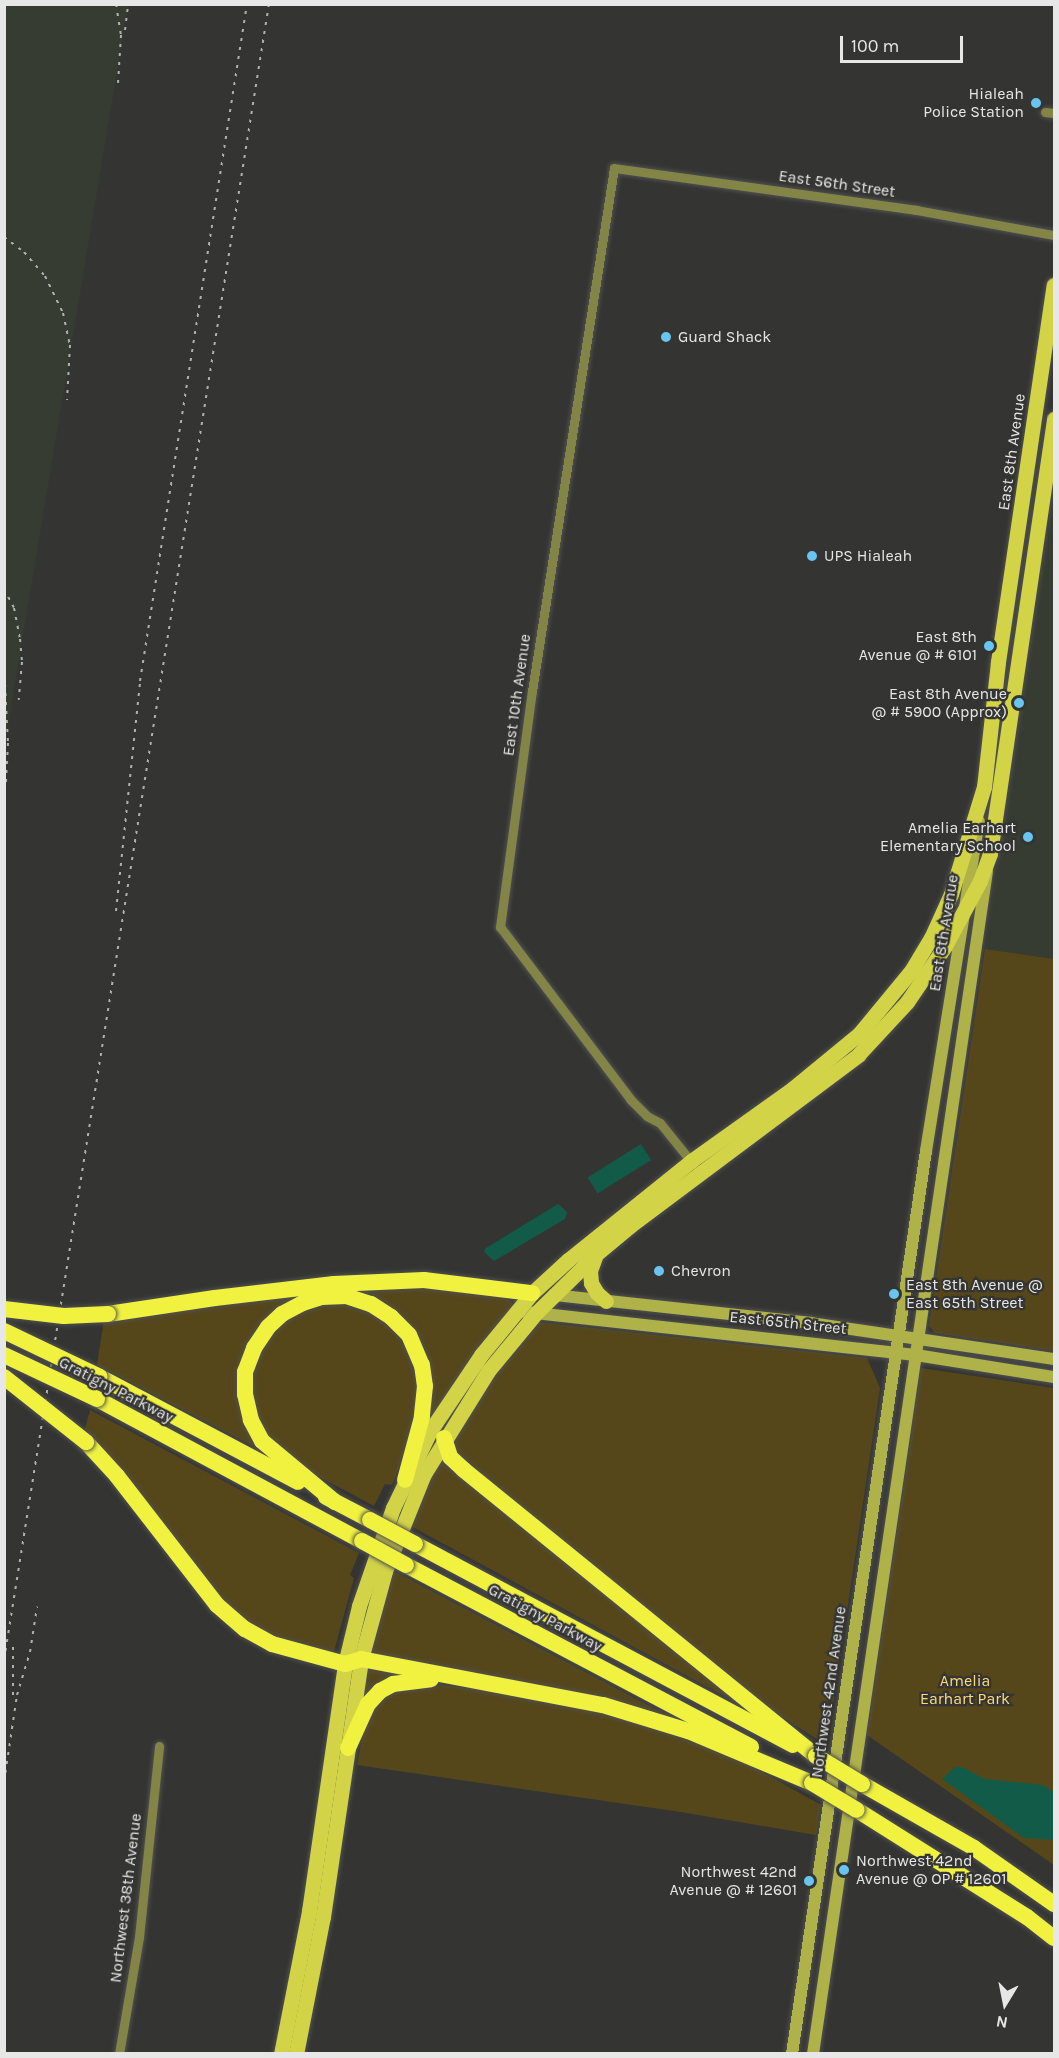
<!DOCTYPE html>
<html>
<head>
<meta charset="utf-8">
<style>
  body { margin:0 }
  #map { position:relative; width:1059px; height:2058px; overflow:hidden; background:#343533; font-family:Karla,sans-serif }
  div>[style] { position:absolute }
  .built>* { inset:0; background:#373c33 }
  .green>* { inset:0; background:#56471b }
  .water>* { inset:0; background:#125b48; transform-origin:0 0 }
  .roads { filter:drop-shadow(0 0 2px #505150) drop-shadow(0 0 2px #505150) }
  .minor>* { height:9px; margin:-4.5px; padding:0 4.5px; transform-origin:4.5px; border-radius:4.5px; background:#838547 }
  .secondary>* { height:12px; margin:-6px; padding:0 6px; transform-origin:6px; border-radius:6px; background:#afb149 }
  .primary>* { height:15px; margin:-7.5px; padding:0 7.5px; transform-origin:7.5px; border-radius:7.5px; background:#d2d347 }
  .motorway>* { height:16px; margin:-8px; padding:0 8px; transform-origin:8px; border-radius:8px; background:#f1f240 }
  .rail>* { height:2px; margin-top:-1px; transform-origin:0; background:repeating-linear-gradient(90deg,#b0b1b0 0 3px,transparent 0 9px) }
  .bridges { filter:drop-shadow(0 0 2px #505150) drop-shadow(0 0 2px #505150) }
  .motorway-bridge>* { height:16px; margin:-8px; padding:0 8px; transform-origin:8px; border-radius:8px; background:#f1f240 }
  .dots>* { width:16px; height:16px; translate:-50% -50%; box-sizing:border-box; border:3px solid #343533; border-radius:50% }
  span { translate:-50% -50%; white-space:nowrap; text-align:center; line-height:1.15; -webkit-text-stroke:4.5px #343533; paint-order:stroke }
  .poi-label { font-size:16px; color:#e6e7e6 }
  .right { translate:-100% -50%; text-align:right }
  .left { translate:0 -50%; text-align:left }
  .street-label { font-size:16px; color:#e6e7e6 }
  .park-label { font-size:16px; color:#ffdb78 }
  .frame { position:absolute; inset:0; border:6px solid #e6e7e6; pointer-events:none }
  .north { position:absolute; left:975px; top:1974px; width:60px; height:60px; -webkit-text-stroke:4px #343533; paint-order:stroke; rotate:190deg; font-size:16px; font-weight:700; line-height:24px; text-align:center; color:#e6e7e6 }
  .north::after { content:''; display:block; margin:auto; width:21px; height:27px; background:#e6e7e6; clip-path:polygon(50% 0,100% 100%,50% 72%,0 100%) }
  .scale { position:absolute; left:840px; top:36px; width:123px; height:27px; box-sizing:border-box; border:3px solid #e6e7e6; border-top:0; padding-left:8px; font-size:18px; line-height:21px; white-space:nowrap; color:#e6e7e6; -webkit-text-stroke:4px #343533; paint-order:stroke }
</style>
</head>
<body>
<div id="map">
  <div class="built">
    <i style="clip-path:polygon(5px 4px,128px 5px,5px 743px,4px 5px)"></i>
    <i style="clip-path:polygon(1054px 484px,1054px 959px,985px 949px)"></i>
  </div>
  <div class="green">
    <i style="clip-path:polygon(985px 949px,1054px 959px,1054px 1351px,935px 1333px,929px 1326px)"></i>
    <i style="clip-path:polygon(404px 1286px,506px 1297px,514px 1305px,424px 1435px,423px 1356px,350px 1292px)"></i>
    <i style="clip-path:polygon(305px 1293px,262px 1323px,252px 1335px,243px 1357px,237px 1392px,240px 1408px,255px 1447px,97px 1365px,104px 1320px)"></i>
    <i style="clip-path:polygon(343px 1302px,370px 1310px,404px 1339px,417px 1368px,418px 1417px,412px 1420px,406px 1448px,392px 1485px,385px 1484px,374px 1506px,299px 1466px,266px 1435px,253px 1404px,252px 1371px,269px 1334px,297px 1312px,331px 1303px)"></i>
    <i style="clip-path:polygon(538px 1322px,867px 1358px,880px 1388px,832px 1713px,823px 1743px,761px 1703px,463px 1466px,451px 1438px,478px 1394px,534px 1324px)"></i>
    <i style="clip-path:polygon(921px 1368px,1054px 1388px,1054px 1865px,867px 1735px)"></i>
    <i style="clip-path:polygon(90px 1410px,359px 1553px,350px 1575px,354px 1578px,333px 1655px,290px 1643px,256px 1628px,227px 1606px,83px 1436px)"></i>
    <i style="clip-path:polygon(441px 1455px,752px 1711px,407px 1524px)"></i>
    <i style="clip-path:polygon(390px 1569px,682px 1723px,369px 1653px)"></i>
    <i style="clip-path:polygon(366px 1667px,404px 1674px,361px 1706px)"></i>
    <i style="clip-path:polygon(418px 1683px,491px 1690px,602px 1712px,676px 1733px,746px 1763px,821px 1805px,816px 1835px,681px 1812px,357px 1765px,365px 1723px,382px 1697px)"></i>
  </div>
  <div class="water">
    <i style="left:641px;top:1144px;width:19px;height:63px;rotate:58deg"></i>
    <i style="clip-path:polygon(558px 1204px,567px 1212px,565px 1219px,558px 1223px,494px 1261px,484px 1252px,486px 1248px)"></i>
    <i style="clip-path:polygon(955px 1767px,962px 1767px,985px 1779px,1043px 1785px,1054px 1792px,1054px 1840px,1024px 1838px,942px 1779px)"></i>
  </div>
  <div class="roads">
    <div class="minor">
      <i style="left:1045px;top:112px;width:9px;rotate:6deg"></i>
      <i style="left:694px;top:1165px;width:54px;rotate:-129deg"></i>
      <i style="left:660px;top:1123px;width:15px;rotate:-152deg"></i>
      <i style="left:647px;top:1116px;width:23px;rotate:-135deg"></i>
      <i style="left:631px;top:1100px;width:217px;rotate:-127.1deg"></i>
      <i style="left:500px;top:927px;width:238px;rotate:-82.3deg"></i>
      <i style="left:532px;top:691px;width:529px;rotate:-81.09deg"></i>
      <i style="left:614px;top:168px;width:305px;rotate:7.9deg"></i>
      <i style="left:916px;top:210px;width:140px;rotate:10.3deg"></i>
      <i style="left:119px;top:2054px;width:119px;rotate:-80.3deg"></i>
      <i style="left:139px;top:1937px;width:192px;rotate:-84deg"></i>
    </div>
    <div class="secondary">
      <i style="left:554px;top:1295px;width:258px;rotate:6.2deg"></i>
      <i style="left:810px;top:1323px;width:247px;rotate:8.4deg"></i>
      <i style="left:517px;top:1311px;width:401px;rotate:6.3deg"></i>
      <i style="left:916px;top:1355px;width:140px;rotate:9.1deg"></i>
      <i style="left:792px;top:2054px;width:913px;rotate:-81.56deg"></i>
      <i style="left:926px;top:1151px;width:334px;rotate:-80.9deg"></i>
      <i style="left:813px;top:2054px;width:1195px;rotate:-81.63deg"></i>
    </div>
    <div class="primary">
      <i style="left:595px;top:1257px;width:15px;rotate:110deg"></i>
      <i style="left:590px;top:1271px;width:12px;rotate:85deg"></i>
      <i style="left:591px;top:1283px;width:12px;rotate:59deg"></i>
      <i style="left:597px;top:1293px;width:12px;rotate:42deg"></i>
      <i style="left:281px;top:2054px;width:146px;rotate:-78.9deg"></i>
      <i style="left:309px;top:1911px;width:250px;rotate:-81.7deg"></i>
      <i style="left:345px;top:1664px;width:60px;rotate:-76.4deg"></i>
      <i style="left:359px;top:1606px;width:104px;rotate:-70.9deg"></i>
      <i style="left:393px;top:1508px;width:85px;rotate:-64.3deg"></i>
      <i style="left:430px;top:1431px;width:92px;rotate:-56.1deg"></i>
      <i style="left:481px;top:1355px;width:80px;rotate:-50.6deg"></i>
      <i style="left:532px;top:1293px;width:49px;rotate:-42.5deg"></i>
      <i style="left:568px;top:1260px;width:158px;rotate:-38.8deg"></i>
      <i style="left:691px;top:1161px;width:124px;rotate:-35.5deg"></i>
      <i style="left:792px;top:1089px;width:87px;rotate:-39.4deg"></i>
      <i style="left:859px;top:1034px;width:82px;rotate:-50.5deg"></i>
      <i style="left:911px;top:971px;width:39px;rotate:-59deg"></i>
      <i style="left:931px;top:938px;width:48px;rotate:-65.6deg"></i>
      <i style="left:951px;top:894px;width:112px;rotate:-72.9deg"></i>
      <i style="left:984px;top:787px;width:126px;rotate:-83.6deg"></i>
      <i style="left:998px;top:662px;width:381px;rotate:-81.6deg"></i>
      <i style="left:296px;top:2054px;width:140px;rotate:-78.9deg"></i>
      <i style="left:323px;top:1917px;width:261px;rotate:-81.6deg"></i>
      <i style="left:361px;top:1659px;width:91px;rotate:-74.7deg"></i>
      <i style="left:385px;top:1571px;width:105px;rotate:-68.1deg"></i>
      <i style="left:424px;top:1474px;width:121px;rotate:-58.1deg"></i>
      <i style="left:488px;top:1371px;width:75px;rotate:-50.4deg"></i>
      <i style="left:536px;top:1313px;width:83px;rotate:-44.5deg"></i>
      <i style="left:595px;top:1255px;width:47px;rotate:-39.8deg"></i>
      <i style="left:631px;top:1225px;width:284px;rotate:-36.8deg"></i>
      <i style="left:858px;top:1055px;width:72px;rotate:-47.2deg"></i>
      <i style="left:907px;top:1002px;width:68px;rotate:-55.8deg"></i>
      <i style="left:945px;top:946px;width:74px;rotate:-61.7deg"></i>
      <i style="left:980px;top:881px;width:30px;rotate:-70deg"></i>
      <i style="left:990px;top:853px;width:439px;rotate:-81.6deg"></i>
    </div>
    <div class="motorway">
      <i style="left:108px;top:1314px;width:108px;rotate:-8.5deg"></i>
      <i style="left:215px;top:1298px;width:120px;rotate:-6.7deg"></i>
      <i style="left:334px;top:1284px;width:90px;rotate:-2.5deg"></i>
      <i style="left:424px;top:1280px;width:109px;rotate:6.9deg"></i>
      <i style="left:100px;top:1377px;width:224px;rotate:27.9deg"></i>
      <i style="left:97px;top:1399px;width:301px;rotate:28.2deg"></i>
      <i style="left:444px;top:1438px;width:20px;rotate:72deg"></i>
      <i style="left:450px;top:1457px;width:19px;rotate:43deg"></i>
      <i style="left:464px;top:1470px;width:454px;rotate:39.1deg"></i>
      <i style="left:86px;top:1442px;width:46px;rotate:47.6deg"></i>
      <i style="left:117px;top:1476px;width:163px;rotate:52.2deg"></i>
      <i style="left:217px;top:1605px;width:37px;rotate:41deg"></i>
      <i style="left:245px;top:1629px;width:31px;rotate:29deg"></i>
      <i style="left:272px;top:1644px;width:76px;rotate:15.3deg"></i>
      <i style="left:345px;top:1664px;width:17px;rotate:-17deg"></i>
      <i style="left:361px;top:1659px;width:246px;rotate:10.8deg"></i>
      <i style="left:603px;top:1705px;width:89px;rotate:17deg"></i>
      <i style="left:688px;top:1731px;width:134px;rotate:22.8deg"></i>
      <i style="left:326px;top:1497px;width:50px;rotate:27.6deg"></i>
      <i style="left:335px;top:1502px;width:95px;rotate:-140.1deg"></i>
      <i style="left:262px;top:1441px;width:24px;rotate:-118deg"></i>
      <i style="left:251px;top:1420px;width:27px;rotate:-103deg"></i>
      <i style="left:245px;top:1394px;width:22px;rotate:-90deg"></i>
      <i style="left:245px;top:1372px;width:26px;rotate:-69deg"></i>
      <i style="left:254px;top:1348px;width:25px;rotate:-56deg"></i>
      <i style="left:268px;top:1327px;width:19px;rotate:-43deg"></i>
      <i style="left:282px;top:1314px;width:24px;rotate:-28deg"></i>
      <i style="left:303px;top:1303px;width:19px;rotate:-18deg"></i>
      <i style="left:321px;top:1297px;width:25px;rotate:-2deg"></i>
      <i style="left:346px;top:1296px;width:26px;rotate:18deg"></i>
      <i style="left:371px;top:1304px;width:24px;rotate:33deg"></i>
      <i style="left:391px;top:1317px;width:25px;rotate:45deg"></i>
      <i style="left:409px;top:1335px;width:33px;rotate:67deg"></i>
      <i style="left:422px;top:1365px;width:21px;rotate:82deg"></i>
      <i style="left:425px;top:1386px;width:31px;rotate:96deg"></i>
      <i style="left:422px;top:1417px;width:65px;rotate:105.1deg"></i>
      <i style="left:415px;top:1544px;width:428px;rotate:28deg"></i>
      <i style="left:406px;top:1565px;width:390px;rotate:27.8deg"></i>
      <i style="left:348px;top:1748px;width:48px;rotate:-65.6deg"></i>
      <i style="left:368px;top:1704px;width:18px;rotate:-47deg"></i>
      <i style="left:380px;top:1691px;width:15px;rotate:-28deg"></i>
      <i style="left:393px;top:1684px;width:38px;rotate:-7deg"></i>
      <i style="left:862px;top:1784px;width:129px;rotate:29.7deg"></i>
      <i style="left:974px;top:1848px;width:98px;rotate:35deg"></i>
      <i style="left:857px;top:1810px;width:201px;rotate:32.2deg"></i>
      <i style="left:1027px;top:1917px;width:34px;rotate:38deg"></i>
    </div>
  </div>
  <div class="rail">
    <i style="left:116px;top:4px;width:31px;rotate:81deg"></i>
    <i style="left:121px;top:35px;width:48px;rotate:93.6deg"></i>
    <i style="left:125px;top:30px;width:26px;rotate:-83deg"></i>
    <i style="left:4px;top:237px;width:25px;rotate:37deg"></i>
    <i style="left:24px;top:252px;width:32px;rotate:49deg"></i>
    <i style="left:45px;top:276px;width:41px;rotate:64.1deg"></i>
    <i style="left:63px;top:313px;width:33px;rotate:78deg"></i>
    <i style="left:70px;top:345px;width:55px;rotate:93.1deg"></i>
    <i style="left:4px;top:589px;width:21px;rotate:62deg"></i>
    <i style="left:14px;top:608px;width:32px;rotate:79deg"></i>
    <i style="left:20px;top:639px;width:23px;rotate:85deg"></i>
    <i style="left:22px;top:662px;width:38px;rotate:95deg"></i>
    <i style="left:5px;top:684px;width:59px;rotate:87.1deg"></i>
    <i style="left:8px;top:743px;width:40px;rotate:92.9deg"></i>
    <i style="left:116px;top:911px;width:231px;rotate:-84deg"></i>
    <i style="left:140px;top:681px;width:685px;rotate:-81.02deg"></i>
    <i style="left:4px;top:1660px;width:1677px;rotate:-80.91deg"></i>
    <i style="left:13px;top:1695px;width:48px;rotate:-90deg"></i>
    <i style="left:4px;top:1782px;width:88px;rotate:-81.5deg"></i>
    <i style="left:17px;top:1695px;width:45px;rotate:-73.2deg"></i>
    <i style="left:30px;top:1652px;width:46px;rotate:-81.2deg"></i>
  </div>
  <div class="bridges">
    <div class="motorway-bridge">
      <i style="left:4px;top:1309px;width:60px;rotate:6.7deg"></i>
      <i style="left:64px;top:1316px;width:44px;rotate:-2.6deg"></i>
      <i style="left:4px;top:1331px;width:106px;rotate:25.6deg"></i>
      <i style="left:4px;top:1355px;width:103px;rotate:25.3deg"></i>
      <i style="left:4px;top:1377px;width:105px;rotate:38.4deg"></i>
      <i style="left:370px;top:1520px;width:51px;rotate:28.1deg"></i>
      <i style="left:362px;top:1541px;width:50px;rotate:28.6deg"></i>
      <i style="left:816px;top:1756px;width:54px;rotate:31.3deg"></i>
      <i style="left:812px;top:1783px;width:52px;rotate:31deg"></i>
    </div>
  </div>
  <div class="dots">
    <i style="left:1036px;top:103px;background:#69c4f0"></i>
    <i style="left:666px;top:337px;background:#69c4f0"></i>
    <i style="left:812px;top:556px;background:#69c4f0"></i>
    <i style="left:989px;top:646px;background:#69c4f0"></i>
    <i style="left:1019px;top:703px;background:#69c4f0"></i>
    <i style="left:1028px;top:837px;background:#69c4f0"></i>
    <i style="left:659px;top:1271px;background:#69c4f0"></i>
    <i style="left:894px;top:1294px;background:#69c4f0"></i>
    <i style="left:844px;top:1870px;background:#69c4f0"></i>
    <i style="left:809px;top:1881px;background:#69c4f0"></i>
  </div>
  <div class="poi-label">
    <span class="right" style="left:1024px;top:103px">Hialeah<br>Police Station</span>
    <span class="left" style="left:678px;top:337px">Guard Shack</span>
    <span class="left" style="left:824px;top:556px">UPS Hialeah</span>
    <span class="right" style="left:977px;top:646px">East 8th<br>Avenue @ # 6101</span>
    <span class="right" style="left:1007px;top:703px">East 8th Avenue<br>@ # 5900 (Approx)</span>
    <span class="right" style="left:1016px;top:837px">Amelia Earhart<br>Elementary School</span>
    <span class="left" style="left:671px;top:1271px">Chevron</span>
    <span class="left" style="left:906px;top:1294px">East 8th Avenue @<br>East 65th Street</span>
    <span class="left" style="left:856px;top:1870px">Northwest 42nd<br>Avenue @ OP # 12601</span>
    <span class="right" style="left:797px;top:1881px">Northwest 42nd<br>Avenue @ # 12601</span>
  </div>
  <div class="street-label">
    <span style="left:837px;top:184px;rotate:8deg">East 56th Street</span>
    <span style="left:1012px;top:452px;rotate:-82deg">East 8th Avenue</span>
    <span style="left:517px;top:695px;rotate:-82deg">East 10th Avenue</span>
    <span style="left:944px;top:933px;rotate:-81deg">East 8th Avenue</span>
    <span style="left:788px;top:1323px;rotate:6deg">East 65th Street</span>
    <span style="left:116px;top:1390px;rotate:27deg">Gratigny Parkway</span>
    <span style="left:545px;top:1618px;rotate:28deg">Gratigny Parkway</span>
    <span style="left:829px;top:1692px;rotate:-82deg">Northwest 42nd Avenue</span>
    <span style="left:126px;top:1898px;rotate:-83deg">Northwest 38th Avenue</span>
  </div>
  <div class="park-label">
    <span style="left:965px;top:1690px">Amelia<br>Earhart Park</span>
  </div>
  <div class="frame"></div>
  <div class="north">N</div>
  <div class="scale">100 m</div>
</div>
</body>
</html>
